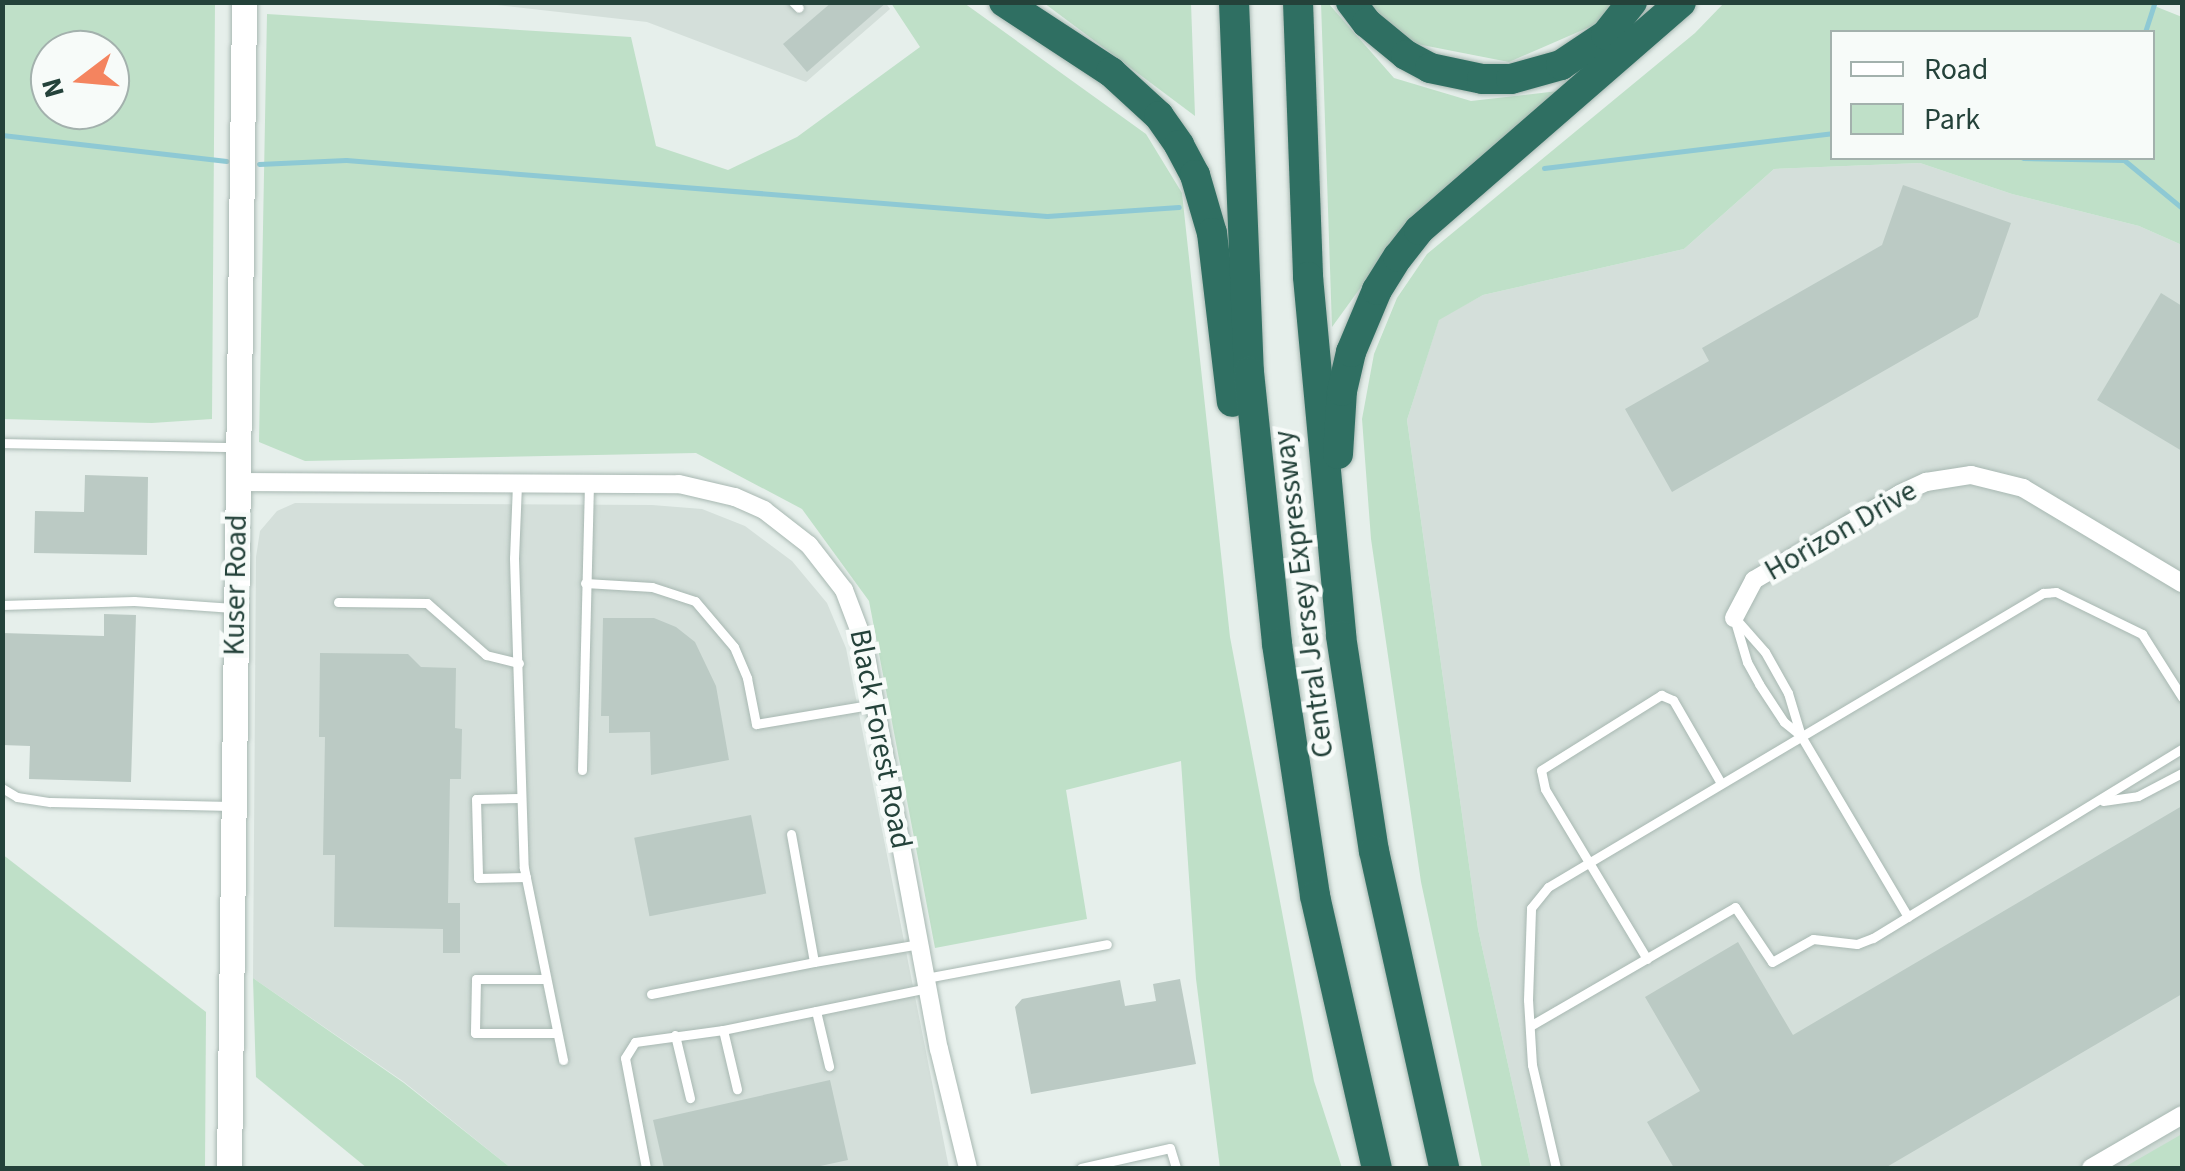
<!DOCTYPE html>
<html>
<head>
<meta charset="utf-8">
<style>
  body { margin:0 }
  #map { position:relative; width:2185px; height:1171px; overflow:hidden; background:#e6efeb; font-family:"Source Sans 3",sans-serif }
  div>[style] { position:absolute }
  .built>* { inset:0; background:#d4dfda }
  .green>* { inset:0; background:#bfe0c8 }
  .stream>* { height:5px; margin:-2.5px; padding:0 2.5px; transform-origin:2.5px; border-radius:2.5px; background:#8ec9d4 }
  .building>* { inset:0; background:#bbcac4; transform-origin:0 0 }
  .roads { filter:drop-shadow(0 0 2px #a8b8b2) drop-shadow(0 0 2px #a8b8b2) }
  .lane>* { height:9px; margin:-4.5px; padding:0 4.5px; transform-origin:4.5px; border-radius:4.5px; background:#fff }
  .street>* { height:18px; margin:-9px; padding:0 9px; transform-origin:9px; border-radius:9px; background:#fff }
  .secondary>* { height:25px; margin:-12.5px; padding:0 12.5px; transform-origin:12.5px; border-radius:12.5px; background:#fff }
  .highway>* { height:30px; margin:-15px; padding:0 15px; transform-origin:15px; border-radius:15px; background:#2f6f62 }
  span { translate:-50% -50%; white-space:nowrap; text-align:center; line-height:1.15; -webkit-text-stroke:9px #f7fbf9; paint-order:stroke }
  .street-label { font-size:30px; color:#24423a }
  .frame { position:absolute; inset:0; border:5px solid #24423a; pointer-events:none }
  .legend { position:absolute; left:1830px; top:30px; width:325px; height:130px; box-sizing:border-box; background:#f7fbf9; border:2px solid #a3b1ad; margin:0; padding:12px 18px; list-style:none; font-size:30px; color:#24423a }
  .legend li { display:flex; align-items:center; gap:20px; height:50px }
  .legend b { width:50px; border:2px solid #a3b1ad }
  .north { position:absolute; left:30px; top:30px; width:100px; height:100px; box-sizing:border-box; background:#f7fbf9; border:2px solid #a3b1ad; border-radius:50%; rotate:254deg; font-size:28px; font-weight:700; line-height:40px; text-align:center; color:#24423a }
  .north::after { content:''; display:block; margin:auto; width:35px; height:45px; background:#f4845f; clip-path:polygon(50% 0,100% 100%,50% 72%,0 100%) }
</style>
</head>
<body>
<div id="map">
  <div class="built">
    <i style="clip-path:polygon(885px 2px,890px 9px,806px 82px,647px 22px,479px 3px)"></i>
    <i style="clip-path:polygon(1920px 163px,2012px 194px,2139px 226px,2182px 245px,2182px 1168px,1531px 1168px,1478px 929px,1407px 420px,1439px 319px,1483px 295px,1684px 249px,1774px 169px)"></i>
    <i style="clip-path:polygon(295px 503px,652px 505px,702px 509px,745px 526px,792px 561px,827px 603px,846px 648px,949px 1168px,511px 1168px,404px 1082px,253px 978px,256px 557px,260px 531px,277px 511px)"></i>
  </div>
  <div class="green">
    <i style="clip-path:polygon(evenodd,3px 2px,215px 3px,212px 419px,152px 423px,3px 419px,3px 2px,110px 50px,110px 110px,50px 110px,50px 50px,110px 50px)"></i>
    <i style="clip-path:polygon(891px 3px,964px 3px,1146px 134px,1182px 193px,1230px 637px,1314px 1081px,1342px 1168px,1220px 1168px,1196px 979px,1181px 761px,1066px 790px,1087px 919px,935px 948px,869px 601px,802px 509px,696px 453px,305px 461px,259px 442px,267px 14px,631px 37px,656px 146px,728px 170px,797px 137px,920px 47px)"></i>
    <i style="clip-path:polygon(1044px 3px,1191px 3px,1195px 116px)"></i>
    <i style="clip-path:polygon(1321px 3px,1328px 3px,1394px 78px,1471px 101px,1567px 90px,1406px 225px,1332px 327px)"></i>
    <i style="clip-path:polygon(1368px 3px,1615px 3px,1608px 19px,1509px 62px,1417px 44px,1371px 11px)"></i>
    <i style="clip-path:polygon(evenodd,2147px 3px,2182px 17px,2182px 245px,2139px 226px,2012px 194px,1920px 163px,1774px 169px,1684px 249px,1483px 295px,1439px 320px,1407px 420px,1478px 929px,1531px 1168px,1482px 1168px,1421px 882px,1371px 539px,1362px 419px,1374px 354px,1397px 298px,1427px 254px,1695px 33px,1724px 3px,2147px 3px,2152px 32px,2152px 158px,1832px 158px,1832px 32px,2152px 32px)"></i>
    <i style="clip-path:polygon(2px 854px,206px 1012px,205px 1168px,3px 1168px)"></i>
    <i style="clip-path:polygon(253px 978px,404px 1083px,511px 1168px,367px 1168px,256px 1077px)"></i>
    <i style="clip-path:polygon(2182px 1134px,2182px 1168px,2123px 1168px)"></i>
  </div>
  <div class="stream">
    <i style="left:2145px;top:32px;width:32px;rotate:-72deg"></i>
    <i style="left:2px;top:135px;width:226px;rotate:6.6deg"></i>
    <i style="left:2023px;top:158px;width:101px;rotate:1.1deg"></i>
    <i style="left:2124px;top:160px;width:75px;rotate:39.6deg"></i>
    <i style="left:259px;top:164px;width:87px;rotate:-2.6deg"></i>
    <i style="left:346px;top:160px;width:703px;rotate:4.57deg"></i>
    <i style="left:1047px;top:216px;width:132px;rotate:-3.9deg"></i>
    <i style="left:1544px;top:168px;width:290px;rotate:-6.9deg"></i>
  </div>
  <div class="building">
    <i style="clip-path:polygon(832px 2px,887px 2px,807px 72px,783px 44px)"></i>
    <i style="clip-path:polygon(1903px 185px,2011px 223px,1978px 317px,1672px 492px,1625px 409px,1709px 361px,1702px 348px,1882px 245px)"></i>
    <i style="clip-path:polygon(2161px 293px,2182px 306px,2182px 451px,2097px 400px)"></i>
    <i style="clip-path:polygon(85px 475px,148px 477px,147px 555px,34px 553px,35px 511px,84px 512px)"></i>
    <i style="clip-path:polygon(104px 614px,136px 615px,131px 782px,29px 779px,30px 746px,2px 745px,2px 633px,104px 636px)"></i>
    <i style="clip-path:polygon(603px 618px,654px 618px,676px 627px,695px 642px,716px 686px,729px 760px,651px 775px,650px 732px,609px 733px,609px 716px,601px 716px)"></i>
    <i style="clip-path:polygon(320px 653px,408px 654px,421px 667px,456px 668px,455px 728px,462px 729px,461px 779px,450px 779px,448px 903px,460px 903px,460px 953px,443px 953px,443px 929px,334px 927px,335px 855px,323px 855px,325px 737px,319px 737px)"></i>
    <i style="clip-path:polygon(2182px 806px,2182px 994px,1885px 1168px,1674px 1168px,1647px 1122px,1700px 1091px,1645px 997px,1738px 942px,1793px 1035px)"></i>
    <i style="left:751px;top:815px;width:80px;height:119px;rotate:79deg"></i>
    <i style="clip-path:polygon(1180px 979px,1196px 1064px,1031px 1094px,1015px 1007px,1022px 999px,1120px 980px,1125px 1006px,1156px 1001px,1153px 984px)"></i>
    <i style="clip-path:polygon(830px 1080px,848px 1160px,811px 1168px,664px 1168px,653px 1120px)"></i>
  </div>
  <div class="roads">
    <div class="lane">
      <i style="left:793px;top:2px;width:8px;rotate:45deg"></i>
      <i style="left:2px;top:443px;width:233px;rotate:1deg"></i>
      <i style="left:517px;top:484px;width:74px;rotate:92.3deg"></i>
      <i style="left:514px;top:558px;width:310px;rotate:88.2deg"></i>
      <i style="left:524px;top:868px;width:196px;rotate:78.5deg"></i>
      <i style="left:585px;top:583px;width:67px;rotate:3.4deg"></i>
      <i style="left:652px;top:587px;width:45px;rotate:18deg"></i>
      <i style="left:695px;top:601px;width:60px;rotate:49.7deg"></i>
      <i style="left:734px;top:647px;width:34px;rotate:67deg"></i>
      <i style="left:747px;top:678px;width:47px;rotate:78.9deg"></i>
      <i style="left:756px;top:724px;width:121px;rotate:-9.5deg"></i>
      <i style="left:338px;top:602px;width:89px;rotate:0.6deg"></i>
      <i style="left:427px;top:603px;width:79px;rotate:41.4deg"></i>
      <i style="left:486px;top:655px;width:34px;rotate:14deg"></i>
      <i style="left:2px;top:605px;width:132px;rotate:-1.7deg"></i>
      <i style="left:134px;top:601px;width:99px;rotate:4deg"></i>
      <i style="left:1734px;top:618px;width:46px;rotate:73.5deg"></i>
      <i style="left:1747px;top:662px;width:25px;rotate:61deg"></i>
      <i style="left:1759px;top:684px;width:45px;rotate:56.7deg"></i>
      <i style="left:1784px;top:722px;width:22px;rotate:39deg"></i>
      <i style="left:1801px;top:736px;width:210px;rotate:59.4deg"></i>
      <i style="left:1735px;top:618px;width:45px;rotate:48.6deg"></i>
      <i style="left:1765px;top:652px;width:47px;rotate:60.7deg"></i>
      <i style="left:1788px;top:693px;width:45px;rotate:73.2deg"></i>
      <i style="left:582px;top:770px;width:286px;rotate:-88.6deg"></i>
      <i style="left:2px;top:788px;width:17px;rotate:31deg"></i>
      <i style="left:17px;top:797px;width:33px;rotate:9deg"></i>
      <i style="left:50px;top:802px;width:181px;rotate:1.3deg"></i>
      <i style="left:520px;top:798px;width:44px;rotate:178.7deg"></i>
      <i style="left:476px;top:799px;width:79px;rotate:88.5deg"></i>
      <i style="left:478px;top:878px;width:48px;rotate:-1.2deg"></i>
      <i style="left:2103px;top:801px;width:35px;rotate:-8deg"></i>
      <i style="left:2138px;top:796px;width:50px;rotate:-27.6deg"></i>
      <i style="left:791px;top:834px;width:130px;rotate:79.8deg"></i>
      <i style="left:814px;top:962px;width:107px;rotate:-9.7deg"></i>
      <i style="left:1647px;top:959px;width:198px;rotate:-121deg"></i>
      <i style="left:1545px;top:789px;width:19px;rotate:-102deg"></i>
      <i style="left:1541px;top:770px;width:142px;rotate:-32deg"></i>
      <i style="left:1661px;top:695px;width:13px;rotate:23deg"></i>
      <i style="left:1673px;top:700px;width:96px;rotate:60deg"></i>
      <i style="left:926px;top:978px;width:184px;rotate:-10.6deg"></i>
      <i style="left:546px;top:979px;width:70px;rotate:180deg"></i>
      <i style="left:476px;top:979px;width:54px;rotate:91.1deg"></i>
      <i style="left:475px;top:1033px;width:82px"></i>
      <i style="left:651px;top:994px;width:166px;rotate:-11.1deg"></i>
      <i style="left:816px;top:1011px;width:57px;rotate:76.7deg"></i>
      <i style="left:1530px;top:1026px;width:237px;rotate:-30.1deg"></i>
      <i style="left:1735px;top:907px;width:66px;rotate:56.1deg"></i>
      <i style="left:1772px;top:962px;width:47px;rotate:-29.3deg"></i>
      <i style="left:1813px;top:939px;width:44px;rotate:6.5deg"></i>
      <i style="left:1857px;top:944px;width:17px;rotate:-21deg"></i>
      <i style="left:1873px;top:938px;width:362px;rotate:-31.5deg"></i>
      <i style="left:723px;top:1030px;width:61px;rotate:76.7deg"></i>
      <i style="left:675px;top:1035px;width:65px;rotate:76.6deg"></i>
      <i style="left:646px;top:1168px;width:112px;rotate:-100.8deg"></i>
      <i style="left:625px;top:1058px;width:19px;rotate:-58deg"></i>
      <i style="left:635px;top:1042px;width:89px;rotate:-7.8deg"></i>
      <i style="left:723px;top:1030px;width:209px;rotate:-11.6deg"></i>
      <i style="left:1081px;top:1168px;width:91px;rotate:-12.7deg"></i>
      <i style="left:1170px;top:1148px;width:21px;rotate:73deg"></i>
      <i style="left:1556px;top:1168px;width:106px;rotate:-103.1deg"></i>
      <i style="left:1532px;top:1065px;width:65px;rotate:-93.5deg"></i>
      <i style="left:1528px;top:1000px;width:92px;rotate:-88.1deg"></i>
      <i style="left:1531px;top:908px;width:27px;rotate:-51deg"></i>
      <i style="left:1548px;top:887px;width:576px;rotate:-30.71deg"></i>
      <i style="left:2043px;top:593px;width:13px;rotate:-4deg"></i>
      <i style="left:2056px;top:592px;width:96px;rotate:26deg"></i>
      <i style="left:2142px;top:634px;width:75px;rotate:57.6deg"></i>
    </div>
    <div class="street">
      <i style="left:237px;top:482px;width:442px;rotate:0.3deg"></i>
      <i style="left:679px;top:484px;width:57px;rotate:13.1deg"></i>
      <i style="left:735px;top:497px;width:32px;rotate:24deg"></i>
      <i style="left:764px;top:510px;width:57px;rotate:37.9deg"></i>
      <i style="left:809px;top:545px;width:57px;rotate:52.1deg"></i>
      <i style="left:844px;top:590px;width:53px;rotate:69.2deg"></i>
      <i style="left:863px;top:640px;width:416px;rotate:79.5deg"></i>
      <i style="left:939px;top:1049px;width:122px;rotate:76.3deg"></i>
      <i style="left:1734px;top:618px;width:43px;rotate:-62.2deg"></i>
      <i style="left:1754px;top:580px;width:169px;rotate:-30.5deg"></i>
      <i style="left:1900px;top:494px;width:29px;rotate:-25deg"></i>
      <i style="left:1926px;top:482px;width:46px;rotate:-8.8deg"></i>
      <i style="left:1971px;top:475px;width:54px;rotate:14deg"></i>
      <i style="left:2023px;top:488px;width:185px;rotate:30.9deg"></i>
      <i style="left:2091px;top:1168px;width:105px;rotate:-30.2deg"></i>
    </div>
    <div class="secondary">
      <i style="left:229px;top:1168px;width:1166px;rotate:-89.26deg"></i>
    </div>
    <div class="highway">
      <i style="left:1004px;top:2px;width:128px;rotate:33.2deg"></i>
      <i style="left:1111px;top:72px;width:65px;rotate:42.5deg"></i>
      <i style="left:1159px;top:116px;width:35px;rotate:55deg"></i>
      <i style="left:1179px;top:145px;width:34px;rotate:62deg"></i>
      <i style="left:1195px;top:175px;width:60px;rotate:73.7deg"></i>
      <i style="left:1212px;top:233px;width:170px;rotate:83.3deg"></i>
      <i style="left:1234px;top:2px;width:370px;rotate:87.7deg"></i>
      <i style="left:1249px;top:372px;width:273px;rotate:84.1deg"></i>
      <i style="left:1277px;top:644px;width:255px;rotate:81.4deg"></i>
      <i style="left:1315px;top:896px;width:279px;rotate:77.2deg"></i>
      <i style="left:1298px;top:2px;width:275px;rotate:87.9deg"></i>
      <i style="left:1308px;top:277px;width:361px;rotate:84.7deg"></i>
      <i style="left:1341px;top:636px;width:218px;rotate:81.3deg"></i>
      <i style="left:1374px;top:851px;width:325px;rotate:77.5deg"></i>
      <i style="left:1351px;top:2px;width:26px;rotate:53deg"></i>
      <i style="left:1367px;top:23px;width:50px;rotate:39.4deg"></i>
      <i style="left:1406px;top:55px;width:27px;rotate:28deg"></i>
      <i style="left:1430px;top:68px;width:53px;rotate:11.9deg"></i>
      <i style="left:1482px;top:79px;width:29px"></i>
      <i style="left:1511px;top:79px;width:52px;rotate:-15.6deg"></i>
      <i style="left:1561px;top:65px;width:54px;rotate:-33.7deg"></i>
      <i style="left:1606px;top:35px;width:42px;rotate:-51.8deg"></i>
      <i style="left:1338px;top:454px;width:63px;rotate:-86.4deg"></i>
      <i style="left:1342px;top:391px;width:40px;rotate:-77deg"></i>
      <i style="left:1351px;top:352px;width:67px;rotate:-67.2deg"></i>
      <i style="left:1377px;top:290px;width:39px;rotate:-58deg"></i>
      <i style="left:1398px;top:257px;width:34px;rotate:-52deg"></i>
      <i style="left:1419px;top:230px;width:347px;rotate:-41deg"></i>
    </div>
  </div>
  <div class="street-label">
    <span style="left:1841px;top:531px;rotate:-30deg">Horizon Drive</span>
    <span style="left:236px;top:585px;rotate:-89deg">Kuser Road</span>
    <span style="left:1304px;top:594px;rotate:-97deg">Central Jersey Expressway</span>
    <span style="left:880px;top:739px;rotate:79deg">Black Forest Road</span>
  </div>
  <div class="frame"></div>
  <ul class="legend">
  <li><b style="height:12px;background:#fff"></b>Road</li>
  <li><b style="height:28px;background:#bfe0c8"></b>Park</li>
  </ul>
  <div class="north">N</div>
</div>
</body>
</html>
